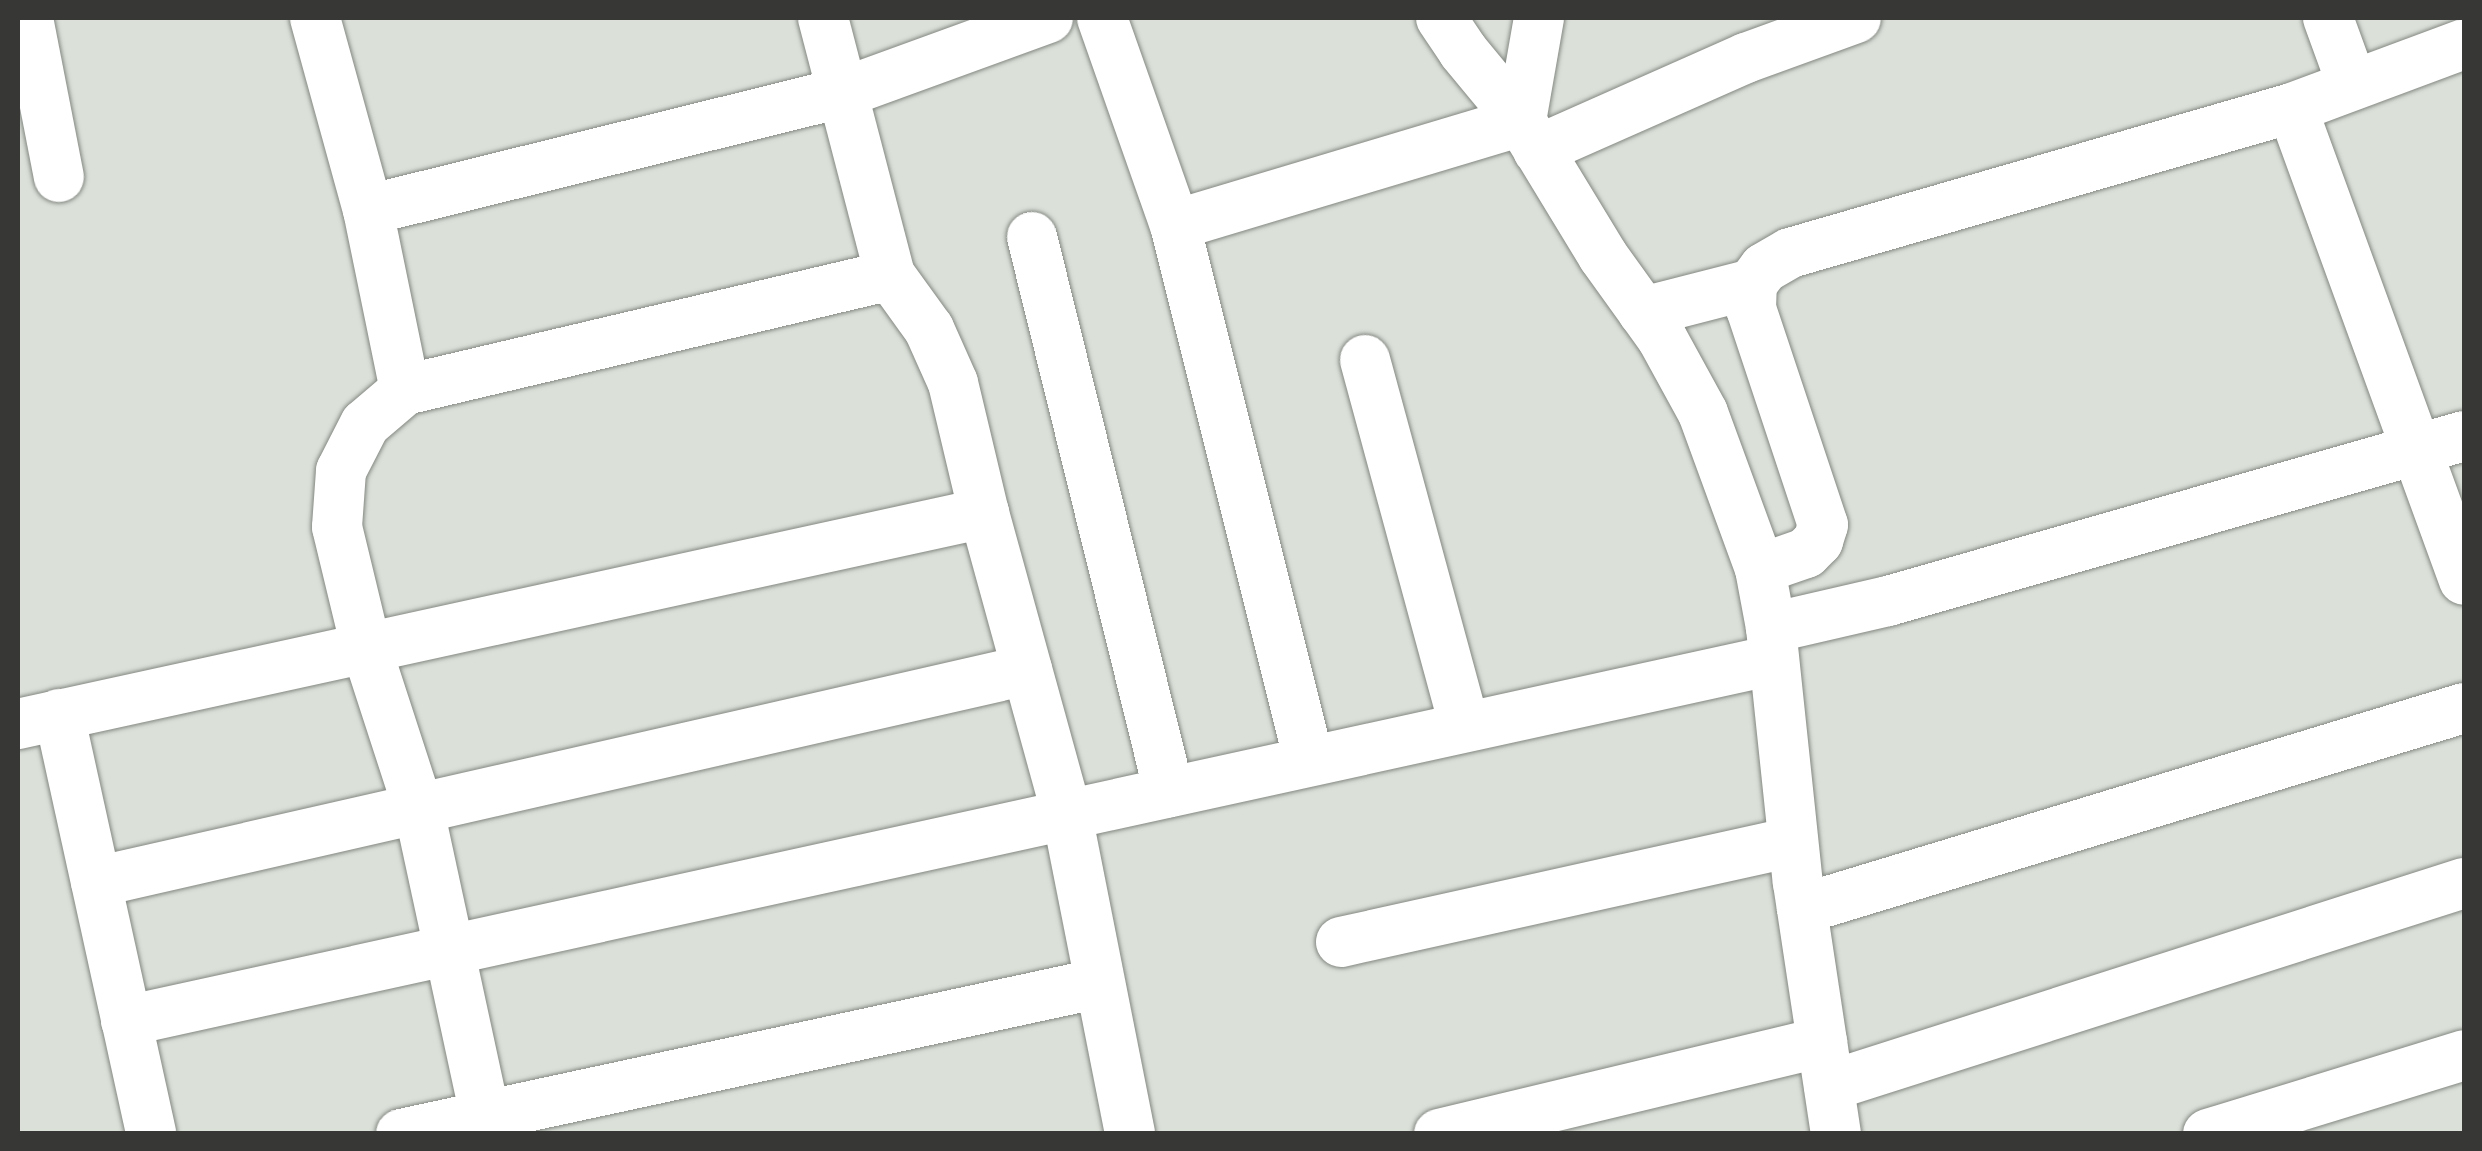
<!DOCTYPE html>
<html>
<head>
<meta charset="utf-8">
<style>
  body { margin:0 }
  #map { position:relative; width:2482px; height:1151px; overflow:hidden; background:#dbe0d9; font-family:Mulish,sans-serif }
  div>[style] { position:absolute }
  .roads { filter:drop-shadow(0 0 2px #838881) drop-shadow(0 0 2px #838881) }
  .street>* { height:50px; margin:-25px; padding:0 25px; transform-origin:25px; border-radius:25px; background:#fff }
  span { translate:-50% -50%; white-space:nowrap; text-align:center; line-height:1.15; -webkit-text-stroke:8px #dbe0d9; paint-order:stroke }
  .frame { position:absolute; inset:0; border:20px solid #373836; pointer-events:none }
</style>
</head>
<body>
<div id="map">
  <div class="roads">
    <div class="street">
      <i style="left:28px;top:18px;width:162px;rotate:79deg"></i>
      <i style="left:315px;top:18px;width:199px;rotate:74.6deg"></i>
      <i style="left:368px;top:210px;width:184px;rotate:78.4deg"></i>
      <i style="left:405px;top:390px;width:52px;rotate:139.6deg"></i>
      <i style="left:365px;top:424px;width:53px;rotate:117.1deg"></i>
      <i style="left:341px;top:471px;width:56px;rotate:94.1deg"></i>
      <i style="left:337px;top:527px;width:123px;rotate:76.4deg"></i>
      <i style="left:366px;top:647px;width:171px;rotate:72deg"></i>
      <i style="left:419px;top:810px;width:331px;rotate:77.8deg"></i>
      <i style="left:1102px;top:18px;width:219px;rotate:70.6deg"></i>
      <i style="left:1175px;top:225px;width:552px;rotate:75.96deg"></i>
      <i style="left:1441px;top:18px;width:40px;rotate:56deg"></i>
      <i style="left:1463px;top:51px;width:91px;rotate:50.4deg"></i>
      <i style="left:1521px;top:121px;width:158px;rotate:58.7deg"></i>
      <i style="left:1603px;top:256px;width:101px;rotate:54.3deg"></i>
      <i style="left:1662px;top:338px;width:85px;rotate:61.3deg"></i>
      <i style="left:1703px;top:413px;width:166px;rotate:69.9deg"></i>
      <i style="left:1760px;top:569px;width:60px;rotate:79.4deg"></i>
      <i style="left:1771px;top:628px;width:256px;rotate:84deg"></i>
      <i style="left:1798px;top:883px;width:254px;rotate:81.4deg"></i>
      <i style="left:2328px;top:18px;width:70px;rotate:70deg"></i>
      <i style="left:2292px;top:108px;width:502px;rotate:69.98deg"></i>
      <i style="left:1538px;top:150px;width:227px;rotate:-23.9deg"></i>
      <i style="left:1746px;top:58px;width:117px;rotate:-20deg"></i>
      <i style="left:368px;top:210px;width:491px;rotate:-13.9deg"></i>
      <i style="left:845px;top:92px;width:216px;rotate:-20deg"></i>
      <i style="left:1175px;top:225px;width:361px;rotate:-16.7deg"></i>
      <i style="left:1521px;top:121px;width:105px;rotate:-80.1deg"></i>
      <i style="left:1032px;top:237px;width:572px;rotate:76.13deg"></i>
      <i style="left:890px;top:275px;width:67px;rotate:54.2deg"></i>
      <i style="left:929px;top:329px;width:59px;rotate:66deg"></i>
      <i style="left:953px;top:383px;width:134px;rotate:76.6deg"></i>
      <i style="left:984px;top:513px;width:313px;rotate:74.6deg"></i>
      <i style="left:1067px;top:815px;width:325px;rotate:78.8deg"></i>
      <i style="left:1643px;top:312px;width:113px;rotate:-14.4deg"></i>
      <i style="left:1365px;top:360px;width:378px;rotate:74.8deg"></i>
      <i style="left:405px;top:390px;width:498px;rotate:-13.3deg"></i>
      <i style="left:890px;top:275px;width:266px;rotate:-104.6deg"></i>
      <i style="left:1760px;top:569px;width:49px;rotate:-19.2deg"></i>
      <i style="left:1806px;top:553px;width:17px;rotate:-45deg"></i>
      <i style="left:1818px;top:541px;width:17px;rotate:-73deg"></i>
      <i style="left:1823px;top:525px;width:228px;rotate:-108.4deg"></i>
      <i style="left:1751px;top:309px;width:25px;rotate:-88deg"></i>
      <i style="left:1752px;top:284px;width:20px;rotate:-53deg"></i>
      <i style="left:1764px;top:268px;width:30px;rotate:-30deg"></i>
      <i style="left:1790px;top:253px;width:523px;rotate:-16.11deg"></i>
      <i style="left:2292px;top:108px;width:184px;rotate:-20.4deg"></i>
      <i style="left:1771px;top:628px;width:120px;rotate:-13deg"></i>
      <i style="left:1888px;top:601px;width:599px;rotate:-15.98deg"></i>
      <i style="left:59px;top:714px;width:430px;rotate:77.6deg"></i>
      <i style="left:18px;top:724px;width:989px;rotate:-12.32deg"></i>
      <i style="left:96px;top:882px;width:955px;rotate:-12.83deg"></i>
      <i style="left:1802px;top:909px;width:692px;rotate:-16.89deg"></i>
      <i style="left:1341px;top:942px;width:463px;rotate:-12.5deg"></i>
      <i style="left:126px;top:1021px;width:1686px;rotate:-12.36deg"></i>
      <i style="left:1829px;top:1086px;width:667px;rotate:-17.73deg"></i>
      <i style="left:401px;top:1134px;width:715px;rotate:-12.19deg"></i>
      <i style="left:1439px;top:1134px;width:394px;rotate:-13.5deg"></i>
      <i style="left:2208px;top:1134px;width:268px;rotate:-17.1deg"></i>
    </div>
  </div>
  <div class="frame"></div>
</div>
</body>
</html>
